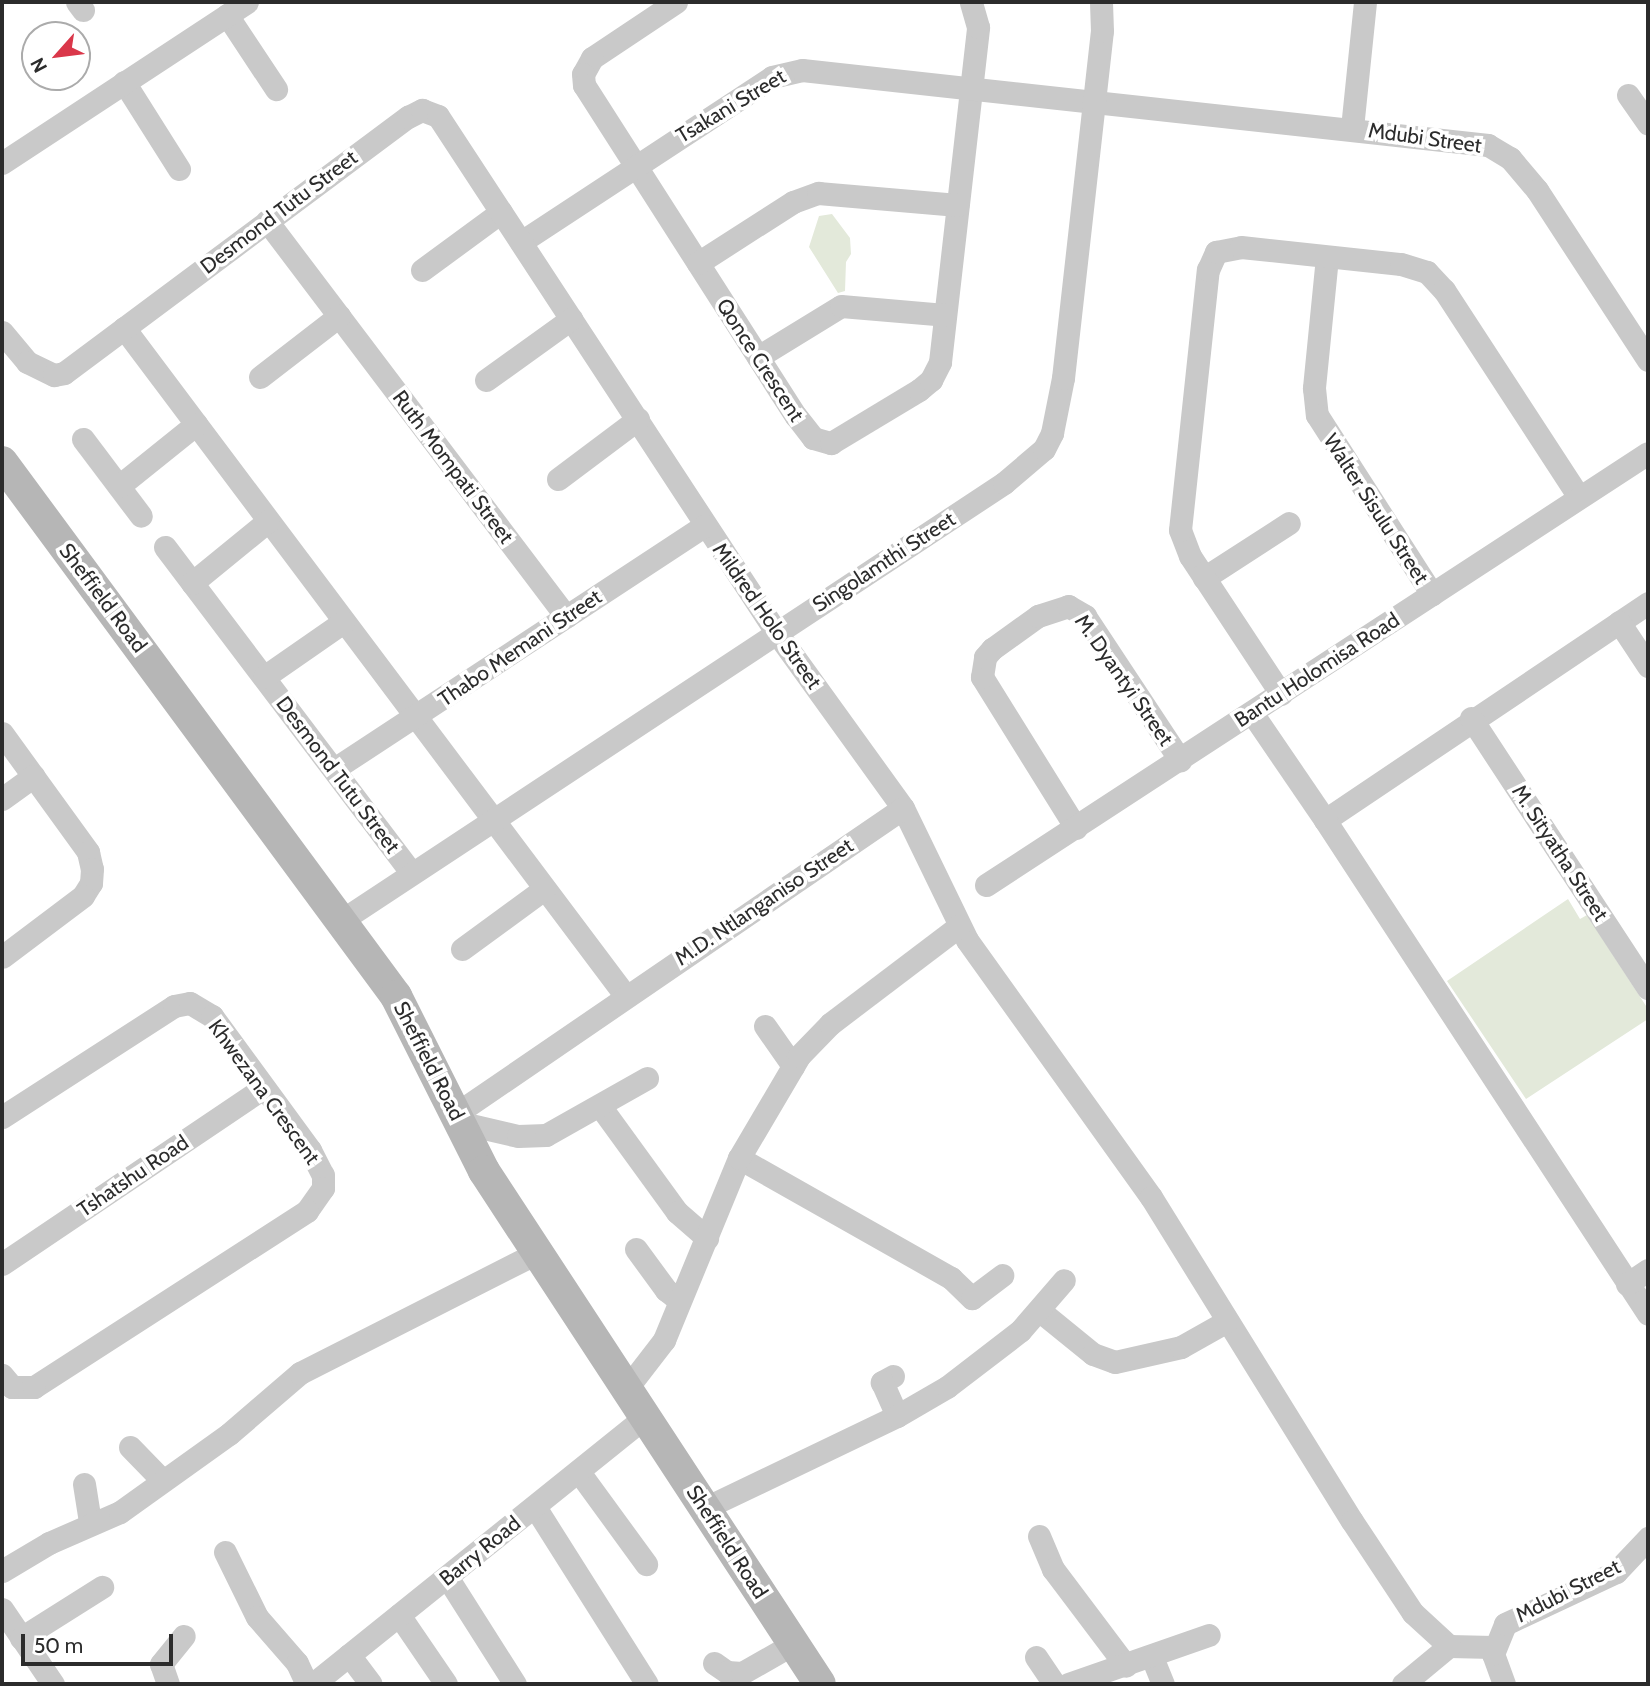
<!DOCTYPE html>
<html>
<head>
<meta charset="utf-8">
<style>
  body { margin:0 }
  #map { position:relative; width:1650px; height:1686px; overflow:hidden; background:#fff; font-family:Cabin,sans-serif }
  div>[style] { position:absolute }
  .green>* { inset:0; background:#e3e9da }
  .street>* { height:23px; margin:-11.5px; padding:0 11.5px; transform-origin:11.5px; border-radius:11.5px; background:#c9c9c9 }
  .secondary>* { height:32px; margin:-16px; padding:0 16px; transform-origin:16px; border-radius:16px; background:#b6b6b6 }
  span { translate:-50% -50%; white-space:nowrap; text-align:center; line-height:1.15; -webkit-text-stroke:7px #fff; paint-order:stroke }
  .street-label { font-size:21px; color:#2c2c2c }
  .frame { position:absolute; inset:0; border:4px solid #2c2c2c; pointer-events:none }
  .north { position:absolute; left:21px; top:21px; width:70px; height:70px; box-sizing:border-box; background:#fff; border:2px solid #ababab; border-radius:50%; rotate:242deg; font-size:19px; font-weight:700; line-height:28px; text-align:center; color:#2c2c2c }
  .north::after { content:''; display:block; margin:auto; width:24px; height:32px; background:#da374a; clip-path:polygon(50% 0,100% 100%,50% 72%,0 100%) }
  .scale { position:absolute; left:21px; top:1634px; width:152px; height:32px; box-sizing:border-box; border:4px solid #2c2c2c; border-top:0; padding-left:9px; font-size:21px; line-height:24px; white-space:nowrap; color:#2c2c2c; -webkit-text-stroke:5px #fff; paint-order:stroke }
</style>
</head>
<body>
<div id="map">
  <div class="green">
    <i style="clip-path:polygon(832px 214px,850px 238px,851px 254px,846px 262px,845px 291px,838px 293px,809px 247px,819px 216px)"></i>
    <i style="clip-path:polygon(1568px 899px,1580px 919px,1587px 915px,1648px 1009px,1648px 1019px,1526px 1099px,1447px 981px)"></i>
  </div>
  <div class="street">
    <i style="left:77px;top:2px;width:10px;rotate:53deg"></i>
    <i style="left:676px;top:2px;width:101px;rotate:146.3deg"></i>
    <i style="left:592px;top:58px;width:18px;rotate:119deg"></i>
    <i style="left:583px;top:74px;width:11px;rotate:85deg"></i>
    <i style="left:584px;top:85px;width:393px;rotate:57.4deg"></i>
    <i style="left:796px;top:416px;width:28px;rotate:52deg"></i>
    <i style="left:813px;top:438px;width:19px;rotate:16deg"></i>
    <i style="left:831px;top:443px;width:103px;rotate:-31.1deg"></i>
    <i style="left:919px;top:390px;width:16px;rotate:-40deg"></i>
    <i style="left:931px;top:380px;width:20px;rotate:-63deg"></i>
    <i style="left:940px;top:362px;width:337px;rotate:-83.5deg"></i>
    <i style="left:978px;top:27px;width:26px;rotate:-106deg"></i>
    <i style="left:227px;top:15px;width:89px;rotate:56.5deg"></i>
    <i style="left:124px;top:82px;width:103px;rotate:57.7deg"></i>
    <i style="left:1628px;top:95px;width:35px;rotate:55deg"></i>
    <i style="left:1352px;top:128px;width:127px;rotate:-84.1deg"></i>
    <i style="left:2px;top:163px;width:293px;rotate:-33.3deg"></i>
    <i style="left:267px;top:221px;width:496px;rotate:52.9deg"></i>
    <i style="left:521px;top:242px;width:300px;rotate:-33.3deg"></i>
    <i style="left:772px;top:77px;width:31px;rotate:-13deg"></i>
    <i style="left:802px;top:70px;width:690px;rotate:6.24deg"></i>
    <i style="left:1488px;top:145px;width:26px;rotate:31deg"></i>
    <i style="left:1510px;top:158px;width:42px;rotate:49.8deg"></i>
    <i style="left:1537px;top:190px;width:203px;rotate:56.9deg"></i>
    <i style="left:1327px;top:257px;width:132px;rotate:95.7deg"></i>
    <i style="left:1314px;top:388px;width:27px;rotate:84deg"></i>
    <i style="left:1317px;top:415px;width:213px;rotate:57.3deg"></i>
    <i style="left:698px;top:263px;width:113px;rotate:-32.7deg"></i>
    <i style="left:793px;top:202px;width:27px;rotate:-20deg"></i>
    <i style="left:818px;top:193px;width:140px;rotate:4.9deg"></i>
    <i style="left:422px;top:270px;width:98px;rotate:-36.3deg"></i>
    <i style="left:124px;top:328px;width:834px;rotate:53.09deg"></i>
    <i style="left:2px;top:332px;width:39px;rotate:50deg"></i>
    <i style="left:27px;top:362px;width:30px;rotate:26deg"></i>
    <i style="left:54px;top:375px;width:10px;rotate:-11deg"></i>
    <i style="left:64px;top:373px;width:429px;rotate:-36.7deg"></i>
    <i style="left:408px;top:117px;width:16px;rotate:-27deg"></i>
    <i style="left:422px;top:110px;width:17px;rotate:21deg"></i>
    <i style="left:438px;top:116px;width:617px;rotate:56.77deg"></i>
    <i style="left:776px;top:632px;width:217px;rotate:54.2deg"></i>
    <i style="left:903px;top:808px;width:147px;rotate:64.1deg"></i>
    <i style="left:967px;top:940px;width:316px;rotate:54.4deg"></i>
    <i style="left:1151px;top:1197px;width:381px;rotate:58.2deg"></i>
    <i style="left:1352px;top:1521px;width:110px;rotate:56.5deg"></i>
    <i style="left:1413px;top:1613px;width:49px;rotate:42.5deg"></i>
    <i style="left:1449px;top:1646px;width:44px;rotate:1.3deg"></i>
    <i style="left:758px;top:357px;width:97px;rotate:-31.6deg"></i>
    <i style="left:841px;top:306px;width:104px;rotate:4.9deg"></i>
    <i style="left:260px;top:377px;width:100px;rotate:-37.7deg"></i>
    <i style="left:486px;top:380px;width:105px;rotate:-35.7deg"></i>
    <i style="left:83px;top:439px;width:96px;rotate:53deg"></i>
    <i style="left:558px;top:479px;width:100px;rotate:-36.9deg"></i>
    <i style="left:119px;top:486px;width:99px;rotate:-38.8deg"></i>
    <i style="left:165px;top:547px;width:408px;rotate:52.9deg"></i>
    <i style="left:1204px;top:578px;width:101px;rotate:-32.9deg"></i>
    <i style="left:192px;top:583px;width:98px;rotate:-39.2deg"></i>
    <i style="left:1648px;top:603px;width:389px;rotate:146.1deg"></i>
    <i style="left:1325px;top:820px;width:590px;rotate:56.82deg"></i>
    <i style="left:1619px;top:622px;width:53px;rotate:56.6deg"></i>
    <i style="left:264px;top:677px;width:96px;rotate:-34.8deg"></i>
    <i style="left:1281px;top:694px;width:165px;rotate:-123.4deg"></i>
    <i style="left:1190px;top:556px;width:28px;rotate:-111deg"></i>
    <i style="left:1180px;top:530px;width:262px;rotate:-83.9deg"></i>
    <i style="left:1208px;top:270px;width:20px;rotate:-66deg"></i>
    <i style="left:1216px;top:252px;width:25px;rotate:-11deg"></i>
    <i style="left:1241px;top:247px;width:161px;rotate:6.1deg"></i>
    <i style="left:1401px;top:264px;width:27px;rotate:17deg"></i>
    <i style="left:1427px;top:272px;width:25px;rotate:47deg"></i>
    <i style="left:1444px;top:290px;width:247px;rotate:56.9deg"></i>
    <i style="left:1252px;top:713px;width:130px;rotate:55.7deg"></i>
    <i style="left:1471px;top:718px;width:323px;rotate:56.8deg"></i>
    <i style="left:2px;top:733px;width:147px;rotate:54.1deg"></i>
    <i style="left:88px;top:852px;width:17px;rotate:77deg"></i>
    <i style="left:92px;top:869px;width:14px;rotate:94deg"></i>
    <i style="left:91px;top:883px;width:15px;rotate:122deg"></i>
    <i style="left:83px;top:896px;width:101px;rotate:143deg"></i>
    <i style="left:334px;top:769px;width:444px;rotate:-33.3deg"></i>
    <i style="left:2px;top:799px;width:39px;rotate:-36deg"></i>
    <i style="left:1076px;top:828px;width:178px;rotate:-121.9deg"></i>
    <i style="left:982px;top:677px;width:20px;rotate:-81deg"></i>
    <i style="left:985px;top:657px;width:11px;rotate:-49deg"></i>
    <i style="left:992px;top:649px;width:57px;rotate:-35.7deg"></i>
    <i style="left:1038px;top:616px;width:32px;rotate:-18deg"></i>
    <i style="left:1068px;top:606px;width:20px;rotate:30deg"></i>
    <i style="left:1085px;top:616px;width:173px;rotate:56.6deg"></i>
    <i style="left:986px;top:885px;width:790px;rotate:-33.13deg"></i>
    <i style="left:342px;top:920px;width:793px;rotate:-33.43deg"></i>
    <i style="left:1004px;top:483px;width:52px;rotate:-40.4deg"></i>
    <i style="left:1044px;top:449px;width:18px;rotate:-63deg"></i>
    <i style="left:1052px;top:433px;width:56px;rotate:-78.7deg"></i>
    <i style="left:1063px;top:378px;width:349px;rotate:-83.6deg"></i>
    <i style="left:1102px;top:31px;width:29px;rotate:-92deg"></i>
    <i style="left:462px;top:949px;width:102px;rotate:-36.2deg"></i>
    <i style="left:765px;top:1026px;width:49px;rotate:55deg"></i>
    <i style="left:600px;top:1106px;width:131px;rotate:54deg"></i>
    <i style="left:677px;top:1212px;width:40px;rotate:41deg"></i>
    <i style="left:457px;top:1113px;width:540px;rotate:-34.37deg"></i>
    <i style="left:2px;top:1117px;width:205px;rotate:-32.8deg"></i>
    <i style="left:174px;top:1006px;width:16px;rotate:-11deg"></i>
    <i style="left:190px;top:1003px;width:26px;rotate:31deg"></i>
    <i style="left:212px;top:1016px;width:166px;rotate:53.8deg"></i>
    <i style="left:310px;top:1150px;width:28px;rotate:63deg"></i>
    <i style="left:323px;top:1175px;width:13px;rotate:90deg"></i>
    <i style="left:323px;top:1188px;width:28px;rotate:125deg"></i>
    <i style="left:307px;top:1211px;width:325px;rotate:147.2deg"></i>
    <i style="left:34px;top:1387px;width:22px;rotate:180deg"></i>
    <i style="left:12px;top:1387px;width:16px;rotate:-130deg"></i>
    <i style="left:462px;top:1123px;width:57px;rotate:13.1deg"></i>
    <i style="left:518px;top:1136px;width:28px;rotate:-2deg"></i>
    <i style="left:546px;top:1135px;width:116px;rotate:-29.4deg"></i>
    <i style="left:739px;top:1158px;width:244px;rotate:29.5deg"></i>
    <i style="left:951px;top:1278px;width:29px;rotate:44deg"></i>
    <i style="left:972px;top:1298px;width:38px;rotate:-37deg"></i>
    <i style="left:636px;top:1249px;width:51px;rotate:53.8deg"></i>
    <i style="left:666px;top:1290px;width:16px;rotate:38deg"></i>
    <i style="left:2px;top:1264px;width:315px;rotate:-34deg"></i>
    <i style="left:1627px;top:1284px;width:25px;rotate:-34deg"></i>
    <i style="left:1040px;top:1311px;width:68px;rotate:39.1deg"></i>
    <i style="left:1093px;top:1354px;width:23px;rotate:20deg"></i>
    <i style="left:1115px;top:1362px;width:68px;rotate:-12.8deg"></i>
    <i style="left:1181px;top:1347px;width:53px;rotate:-29.5deg"></i>
    <i style="left:893px;top:1376px;width:13px;rotate:151deg"></i>
    <i style="left:882px;top:1382px;width:37px;rotate:66deg"></i>
    <i style="left:627px;top:1388px;width:61px;rotate:-52.4deg"></i>
    <i style="left:664px;top:1340px;width:197px;rotate:-67.6deg"></i>
    <i style="left:739px;top:1158px;width:118px;rotate:-59.5deg"></i>
    <i style="left:799px;top:1056px;width:45px;rotate:-45.9deg"></i>
    <i style="left:830px;top:1024px;width:162px;rotate:-37.2deg"></i>
    <i style="left:130px;top:1447px;width:45px;rotate:45.9deg"></i>
    <i style="left:579px;top:1472px;width:114px;rotate:53.9deg"></i>
    <i style="left:84px;top:1484px;width:39px;rotate:81deg"></i>
    <i style="left:535px;top:1507px;width:209px;rotate:57.7deg"></i>
    <i style="left:705px;top:1508px;width:213px;rotate:-25.6deg"></i>
    <i style="left:897px;top:1416px;width:58px;rotate:-30.1deg"></i>
    <i style="left:947px;top:1387px;width:92px;rotate:-37.5deg"></i>
    <i style="left:1020px;top:1331px;width:67px;rotate:-49.2deg"></i>
    <i style="left:1039px;top:1536px;width:36px;rotate:67deg"></i>
    <i style="left:1053px;top:1569px;width:121px;rotate:53deg"></i>
    <i style="left:225px;top:1552px;width:72px;rotate:63.8deg"></i>
    <i style="left:257px;top:1617px;width:61px;rotate:49deg"></i>
    <i style="left:297px;top:1663px;width:23px;rotate:65deg"></i>
    <i style="left:2px;top:1571px;width:55px;rotate:-30.8deg"></i>
    <i style="left:49px;top:1543px;width:77px;rotate:-23.6deg"></i>
    <i style="left:120px;top:1512px;width:134px;rotate:-35.6deg"></i>
    <i style="left:229px;top:1434px;width:94px;rotate:-40.7deg"></i>
    <i style="left:300px;top:1373px;width:267px;rotate:-26.9deg"></i>
    <i style="left:447px;top:1577px;width:127px;rotate:57.6deg"></i>
    <i style="left:2px;top:1609px;width:91px;rotate:55.8deg"></i>
    <i style="left:399px;top:1615px;width:83px;rotate:55.7deg"></i>
    <i style="left:21px;top:1638px;width:96px;rotate:-32.2deg"></i>
    <i style="left:349px;top:1655px;width:36px;rotate:53deg"></i>
    <i style="left:1036px;top:1657px;width:32px;rotate:56deg"></i>
    <i style="left:1152px;top:1657px;width:29px;rotate:68deg"></i>
    <i style="left:714px;top:1663px;width:16px;rotate:35deg"></i>
    <i style="left:727px;top:1672px;width:15px;rotate:4deg"></i>
    <i style="left:742px;top:1673px;width:59px;rotate:-29.6deg"></i>
    <i style="left:168px;top:1684px;width:21px;rotate:-109deg"></i>
    <i style="left:161px;top:1664px;width:36px;rotate:-51deg"></i>
    <i style="left:313px;top:1684px;width:426px;rotate:-38.8deg"></i>
    <i style="left:1068px;top:1684px;width:149px;rotate:-19.2deg"></i>
    <i style="left:1403px;top:1684px;width:60px;rotate:-39.6deg"></i>
    <i style="left:1504px;top:1684px;width:32px;rotate:-110deg"></i>
    <i style="left:1493px;top:1654px;width:32px;rotate:-68deg"></i>
    <i style="left:1505px;top:1624px;width:123px;rotate:-25.1deg"></i>
    <i style="left:1616px;top:1572px;width:47px;rotate:-46.7deg"></i>
  </div>
  <div class="secondary">
    <i style="left:2px;top:462px;width:664px;rotate:53.58deg"></i>
    <i style="left:396px;top:996px;width:196px;rotate:63.3deg"></i>
    <i style="left:484px;top:1171px;width:613px;rotate:56.78deg"></i>
  </div>
  <div class="street-label">
    <span style="left:731px;top:106px;rotate:-31deg">Tsakani Street</span>
    <span style="left:1425px;top:138px;rotate:8deg">Mdubi Street</span>
    <span style="left:279px;top:212px;rotate:-37deg">Desmond Tutu Street</span>
    <span style="left:760px;top:360px;rotate:57deg">Qonce Crescent</span>
    <span style="left:453px;top:467px;rotate:53deg">Ruth Mompati Street</span>
    <span style="left:1376px;top:509px;rotate:57deg">Walter Sisulu Street</span>
    <span style="left:884px;top:562px;rotate:-33deg">Singolamthi Street</span>
    <span style="left:103px;top:598px;rotate:53deg">Sheffield Road</span>
    <span style="left:767px;top:616px;rotate:55deg">Mildred Holo Street</span>
    <span style="left:520px;top:648px;rotate:-34deg">Thabo Memani Street</span>
    <span style="left:1317px;top:670px;rotate:-33deg">Bantu Holomisa Road</span>
    <span style="left:1124px;top:680px;rotate:55deg">M. Dyantyi Street</span>
    <span style="left:338px;top:775px;rotate:53deg">Desmond Tutu Street</span>
    <span style="left:1560px;top:853px;rotate:57deg">M. Sityatha Street</span>
    <span style="left:764px;top:902px;rotate:-34deg">M.D. Ntlanganiso Street</span>
    <span style="left:429px;top:1061px;rotate:63deg">Sheffield Road</span>
    <span style="left:264px;top:1092px;rotate:54deg">Khwezana Crescent</span>
    <span style="left:133px;top:1176px;rotate:-34deg">Tshatshu Road</span>
    <span style="left:727px;top:1542px;rotate:57deg">Sheffield Road</span>
    <span style="left:480px;top:1551px;rotate:-39deg">Barry Road</span>
    <span style="left:1568px;top:1591px;rotate:-27deg">Mdubi Street</span>
  </div>
  <div class="frame"></div>
  <div class="north">N</div>
  <div class="scale">50 m</div>
</div>
</body>
</html>
